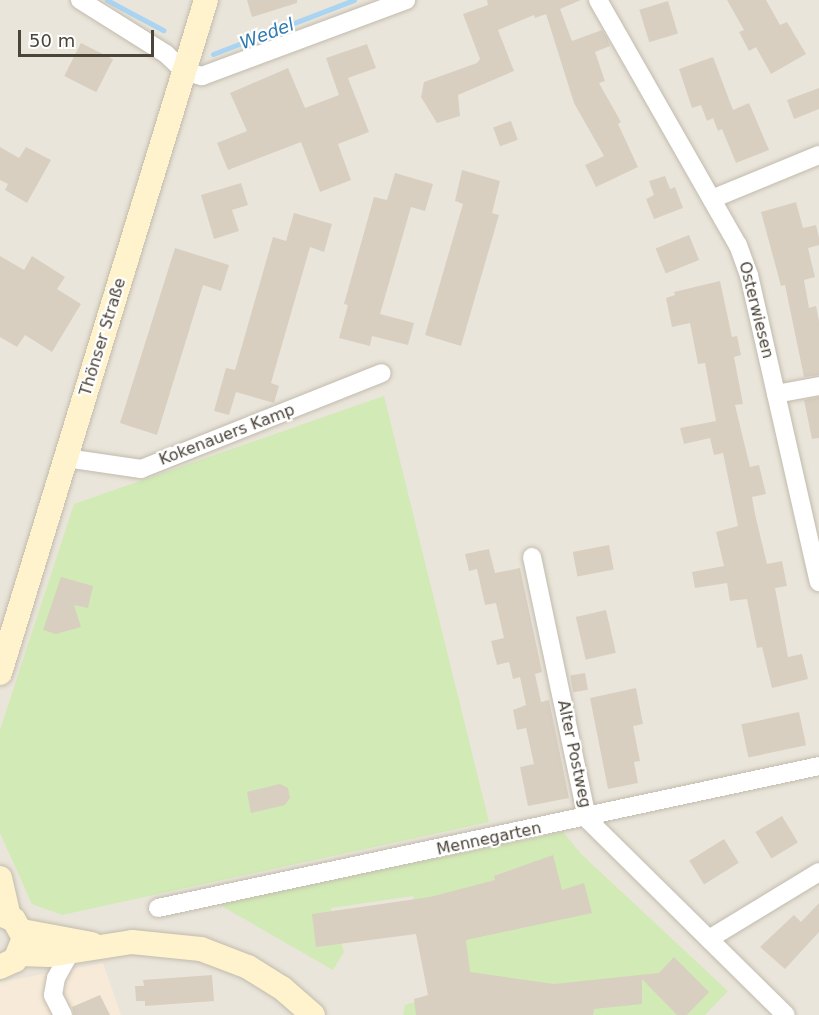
<!DOCTYPE html>
<html>
<head>
<meta charset="utf-8">
<style>
  body { margin:0 }
  #map { position:relative; width:819px; height:1015px; overflow:hidden; background:#f6f3ec; font-family:"DejaVu Sans",sans-serif }
  div>[style] { position:absolute }
  .residential>* { inset:0; background:#eae5da; transform-origin:0 0 }
  .commercial>* { inset:0; background:#f7ead8 }
  .green>* { inset:0; background:#d2eab5 }
  .stream>* { height:5px; margin:-2.5px; padding:0 2.5px; transform-origin:2.5px; border-radius:2.5px; background:#a9d4f2 }
  .building>* { inset:0; background:#d8cfc1; transform-origin:0 0 }
  .roads { filter:drop-shadow(0 0 2px #c2bbae) drop-shadow(0 0 2px #c2bbae) }
  .street>* { height:18px; margin:-9px; padding:0 9px; transform-origin:9px; border-radius:9px; background:#fff }
  .secondary>* { height:24px; margin:-12px; padding:0 12px; transform-origin:12px; border-radius:12px; background:#fff3cd }
  span { translate:-50% -50%; white-space:nowrap; text-align:center; line-height:1.15; -webkit-text-stroke:4.5px #fff; paint-order:stroke }
  .street-label { font-size:16px; color:#4b4439 }
  .water-label { font-size:18px; color:#2e7ab2; font-style:italic }
  .scale { position:absolute; left:18px; top:30px; width:136px; height:27px; box-sizing:border-box; border:3px solid #4b4439; border-top:0; padding-left:8px; font-size:18px; line-height:21px; white-space:nowrap; color:#4b4439; -webkit-text-stroke:4px #fff; paint-order:stroke }
</style>
</head>
<body>
<div id="map">
  <div class="residential">
    <i style="left:0;top:0;width:819px;height:1015px"></i>
  </div>
  <div class="commercial">
    <i style="clip-path:polygon(103px 963px,121px 1015px,0 1015px,0 982px)"></i>
  </div>
  <div class="green">
    <i style="clip-path:polygon(384px 396px,489px 822px,62px 915px,32px 904px,0 833px,0 730px,74px 504px)"></i>
    <i style="clip-path:polygon(563px 832px,581px 854px,728px 991px,705px 1015px,403px 1015px,405px 1005px,432px 997px,413px 896px,331px 908px,344px 952px,333px 970px,218px 904px)"></i>
  </div>
  <div class="stream">
    <i style="left:107px;top:0;width:64px;rotate:28.2deg"></i>
    <i style="left:213px;top:54px;width:151px;rotate:-21deg"></i>
  </div>
  <div class="building">
    <i style="clip-path:polygon(247px 0,297px 0,297px 3px,252px 17px)"></i>
    <i style="clip-path:polygon(487px 0,581px 0,560px 9px,572px 41px,602px 30px,607px 38px,610px 46px,595px 52px,605px 81px,599px 83px,621px 122px,618px 124px,638px 167px,596px 187px,585px 165px,604px 156px,574px 103px,546px 14px,535px 18px,534px 15px,498px 30px,514px 71px,458px 95px,460px 116px,437px 123px,421px 97px,424px 82px,477px 63px,480px 59px,463px 14px,488px 5px)"></i>
    <i style="clip-path:polygon(727px 0,766px 0,780px 25px,787px 22px,806px 54px,771px 74px,756px 47px,749px 51px,739px 32px,744px 30px)"></i>
    <i style="left:668px;top:1px;width:34px;height:30px;rotate:73deg"></i>
    <i style="left:81px;top:43px;width:36px;height:37px;rotate:27deg"></i>
    <i style="clip-path:polygon(367px 44px,376px 68px,348px 78px,369px 132px,338px 144px,351px 180px,320px 192px,301px 142px,228px 170px,217px 143px,247px 131px,230px 93px,288px 68px,305px 108px,339px 95px,326px 58px)"></i>
    <i style="clip-path:polygon(713px 57px,733px 110px,749px 103px,769px 150px,736px 163px,722px 129px,718px 131px,713px 118px,707px 121px,701px 105px,692px 108px,679px 69px)"></i>
    <i style="clip-path:polygon(819px 88px,819px 109px,794px 119px,787px 100px)"></i>
    <i style="left:511px;top:121px;width:20px;height:19px;rotate:70deg"></i>
    <i style="clip-path:polygon(0 147px,19px 158px,26px 147px,51px 160px,27px 203px,5px 190px,8px 184px,0 180px)"></i>
    <i style="clip-path:polygon(462px 170px,500px 181px,492px 213px,499px 215px,461px 346px,425px 335px,463px 204px,455px 201px)"></i>
    <i style="clip-path:polygon(395px 173px,433px 184px,425px 211px,411px 207px,380px 314px,414px 323px,408px 345px,372px 336px,370px 346px,339px 338px,348px 305px,344px 304px,374px 197px,387px 200px)"></i>
    <i style="clip-path:polygon(665px 176px,670px 189px,675px 187px,683px 208px,654px 219px,646px 199px,654px 195px,649px 181px)"></i>
    <i style="clip-path:polygon(241px 183px,248px 205px,232px 210px,239px 231px,214px 239px,201px 195px)"></i>
    <i style="clip-path:polygon(796px 202px,803px 228px,816px 225px,819px 238px,819px 245px,808px 248px,815px 277px,804px 280px,809px 308px,816px 306px,819px 321px,819px 375px,804px 377px,785px 285px,781px 286px,761px 212px)"></i>
    <i style="clip-path:polygon(294px 213px,332px 224px,324px 252px,310px 247px,271px 383px,279px 386px,274px 403px,236px 392px,229px 415px,214px 411px,226px 368px,235px 370px,273px 237px,286px 241px)"></i>
    <i style="left:689px;top:235px;width:27px;height:36px;rotate:68deg"></i>
    <i style="clip-path:polygon(175px 248px,229px 265px,221px 291px,203px 285px,157px 435px,120px 423px)"></i>
    <i style="clip-path:polygon(0 256px,24px 270px,32px 256px,65px 277px,57px 289px,81px 304px,52px 352px,25px 335px,17px 347px,0 337px)"></i>
    <i style="clip-path:polygon(720px 281px,732px 337px,737px 336px,741px 355px,734px 357px,743px 404px,735px 405px,750px 467px,759px 465px,766px 494px,752px 497px,755px 514px,767px 564px,782px 561px,787px 586px,775px 588px,788px 657px,802px 654px,808px 679px,772px 688px,762px 647px,757px 648px,747px 599px,730px 601px,727px 583px,695px 588px,692px 572px,724px 566px,716px 532px,738px 526px,723px 453px,714px 455px,710px 438px,684px 444px,680px 428px,716px 421px,705px 363px,698px 364px,690px 323px,672px 327px,666px 298px,675px 295px,674px 292px)"></i>
    <i style="clip-path:polygon(819px 397px,819px 438px,812px 439px,804px 400px)"></i>
    <i style="left:609px;top:545px;width:25px;height:37px;rotate:79deg"></i>
    <i style="clip-path:polygon(489px 549px,495px 573px,520px 568px,542px 672px,535px 674px,541px 702px,549px 700px,569px 798px,528px 806px,520px 767px,534px 764px,526px 728px,517px 730px,513px 710px,526px 705px,520px 677px,513px 679px,509px 662px,497px 665px,491px 641px,504px 638px,496px 603px,485px 605px,477px 569px,469px 571px,465px 554px)"></i>
    <i style="clip-path:polygon(61px 577px,93px 586px,88px 608px,74px 605px,81px 627px,56px 634px,43px 630px)"></i>
    <i style="left:606px;top:610px;width:44px;height:31px;rotate:77deg"></i>
    <i style="left:585px;top:673px;width:17px;height:15px;rotate:80deg"></i>
    <i style="clip-path:polygon(636px 688px,643px 724px,633px 726px,640px 761px,634px 762px,638px 783px,608px 789px,590px 698px)"></i>
    <i style="left:799px;top:712px;width:34px;height:59px;rotate:78deg"></i>
    <i style="clip-path:polygon(280px 784px,288px 788px,290px 798px,285px 805px,251px 813px,247px 792px)"></i>
    <i style="left:782px;top:816px;width:31px;height:31px;rotate:59deg"></i>
    <i style="left:724px;top:839px;width:28px;height:41px;rotate:58deg"></i>
    <i style="clip-path:polygon(553px 855px,562px 890px,584px 883px,592px 913px,466px 940px,470px 972px,554px 984px,659px 973px,674px 957px,709px 992px,687px 1015px,677px 1015px,642px 979px,642px 1004px,594px 1009px,593px 1015px,416px 1015px,414px 999px,428px 995px,416px 934px,316px 947px,312px 914px,430px 897px,495px 880px,494px 876px)"></i>
    <i style="clip-path:polygon(819px 903px,819px 932px,785px 969px,760px 947px,794px 915px,801px 922px)"></i>
    <i style="clip-path:polygon(212px 975px,214px 1001px,145px 1006px,145px 1001px,136px 1001px,135px 986px,144px 986px,143px 980px)"></i>
    <i style="clip-path:polygon(100px 995px,110px 1015px,74px 1015px,72px 1007px)"></i>
  </div>
  <div class="roads">
    <div class="street">
      <i style="left:80px;top:0;width:102px;rotate:32.1deg"></i>
      <i style="left:166px;top:54px;width:25px;rotate:43deg"></i>
      <i style="left:184px;top:71px;width:19px;rotate:16deg"></i>
      <i style="left:202px;top:76px;width:218px;rotate:-20.4deg"></i>
      <i style="left:598px;top:0;width:282px;rotate:60.3deg"></i>
      <i style="left:738px;top:245px;width:32px;rotate:70deg"></i>
      <i style="left:749px;top:275px;width:315px;rotate:77.2deg"></i>
      <i style="left:712px;top:199px;width:116px;rotate:-22.4deg"></i>
      <i style="left:776px;top:394px;width:44px;rotate:-10.5deg"></i>
      <i style="left:66px;top:458px;width:76px;rotate:8.3deg"></i>
      <i style="left:141px;top:469px;width:259px;rotate:-21.7deg"></i>
      <i style="left:532px;top:557px;width:268px;rotate:78.1deg"></i>
      <i style="left:587px;top:819px;width:279px;rotate:44.6deg"></i>
      <i style="left:158px;top:908px;width:676px;rotate:-12.12deg"></i>
      <i style="left:709px;top:939px;width:129px;rotate:-31.3deg"></i>
      <i style="left:63px;top:1015px;width:22px;rotate:-117deg"></i>
      <i style="left:53px;top:995px;width:17px;rotate:-80deg"></i>
      <i style="left:56px;top:978px;width:29px;rotate:-61deg"></i>
    </div>
    <div class="secondary">
      <i style="left:0;top:673px;width:704px;rotate:-72.98deg"></i>
      <i style="left:0;top:878px;width:40px;rotate:77deg"></i>
      <i style="left:0;top:914px;width:15px;rotate:23deg"></i>
      <i style="left:14px;top:920px;width:21px;rotate:61deg"></i>
      <i style="left:24px;top:938px;width:24px;rotate:112deg"></i>
      <i style="left:15px;top:960px;width:17px;rotate:155deg"></i>
      <i style="left:22px;top:931px;width:71px;rotate:10.5deg"></i>
      <i style="left:20px;top:954px;width:29px;rotate:2deg"></i>
      <i style="left:49px;top:955px;width:84px;rotate:-8.9deg"></i>
      <i style="left:132px;top:942px;width:69px;rotate:5.8deg"></i>
      <i style="left:201px;top:949px;width:50px;rotate:21deg"></i>
      <i style="left:248px;top:967px;width:40px;rotate:32deg"></i>
      <i style="left:282px;top:988px;width:41px;rotate:41.1deg"></i>
    </div>
  </div>
  <div class="street-label">
    <span style="left:756px;top:310px;rotate:76deg">Osterwiesen</span>
    <span style="left:103px;top:337px;rotate:-73deg">Thönser Straße</span>
    <span style="left:227px;top:435px;rotate:-21deg">Kokenauers Kamp</span>
    <span style="left:574px;top:754px;rotate:78deg">Alter Postweg</span>
    <span style="left:489px;top:839px;rotate:-12deg">Mennegarten</span>
  </div>
  <div class="water-label">
    <span style="left:267px;top:34px;rotate:-21deg">Wedel</span>
  </div>
  <div class="scale">50 m</div>
</div>
</body>
</html>
